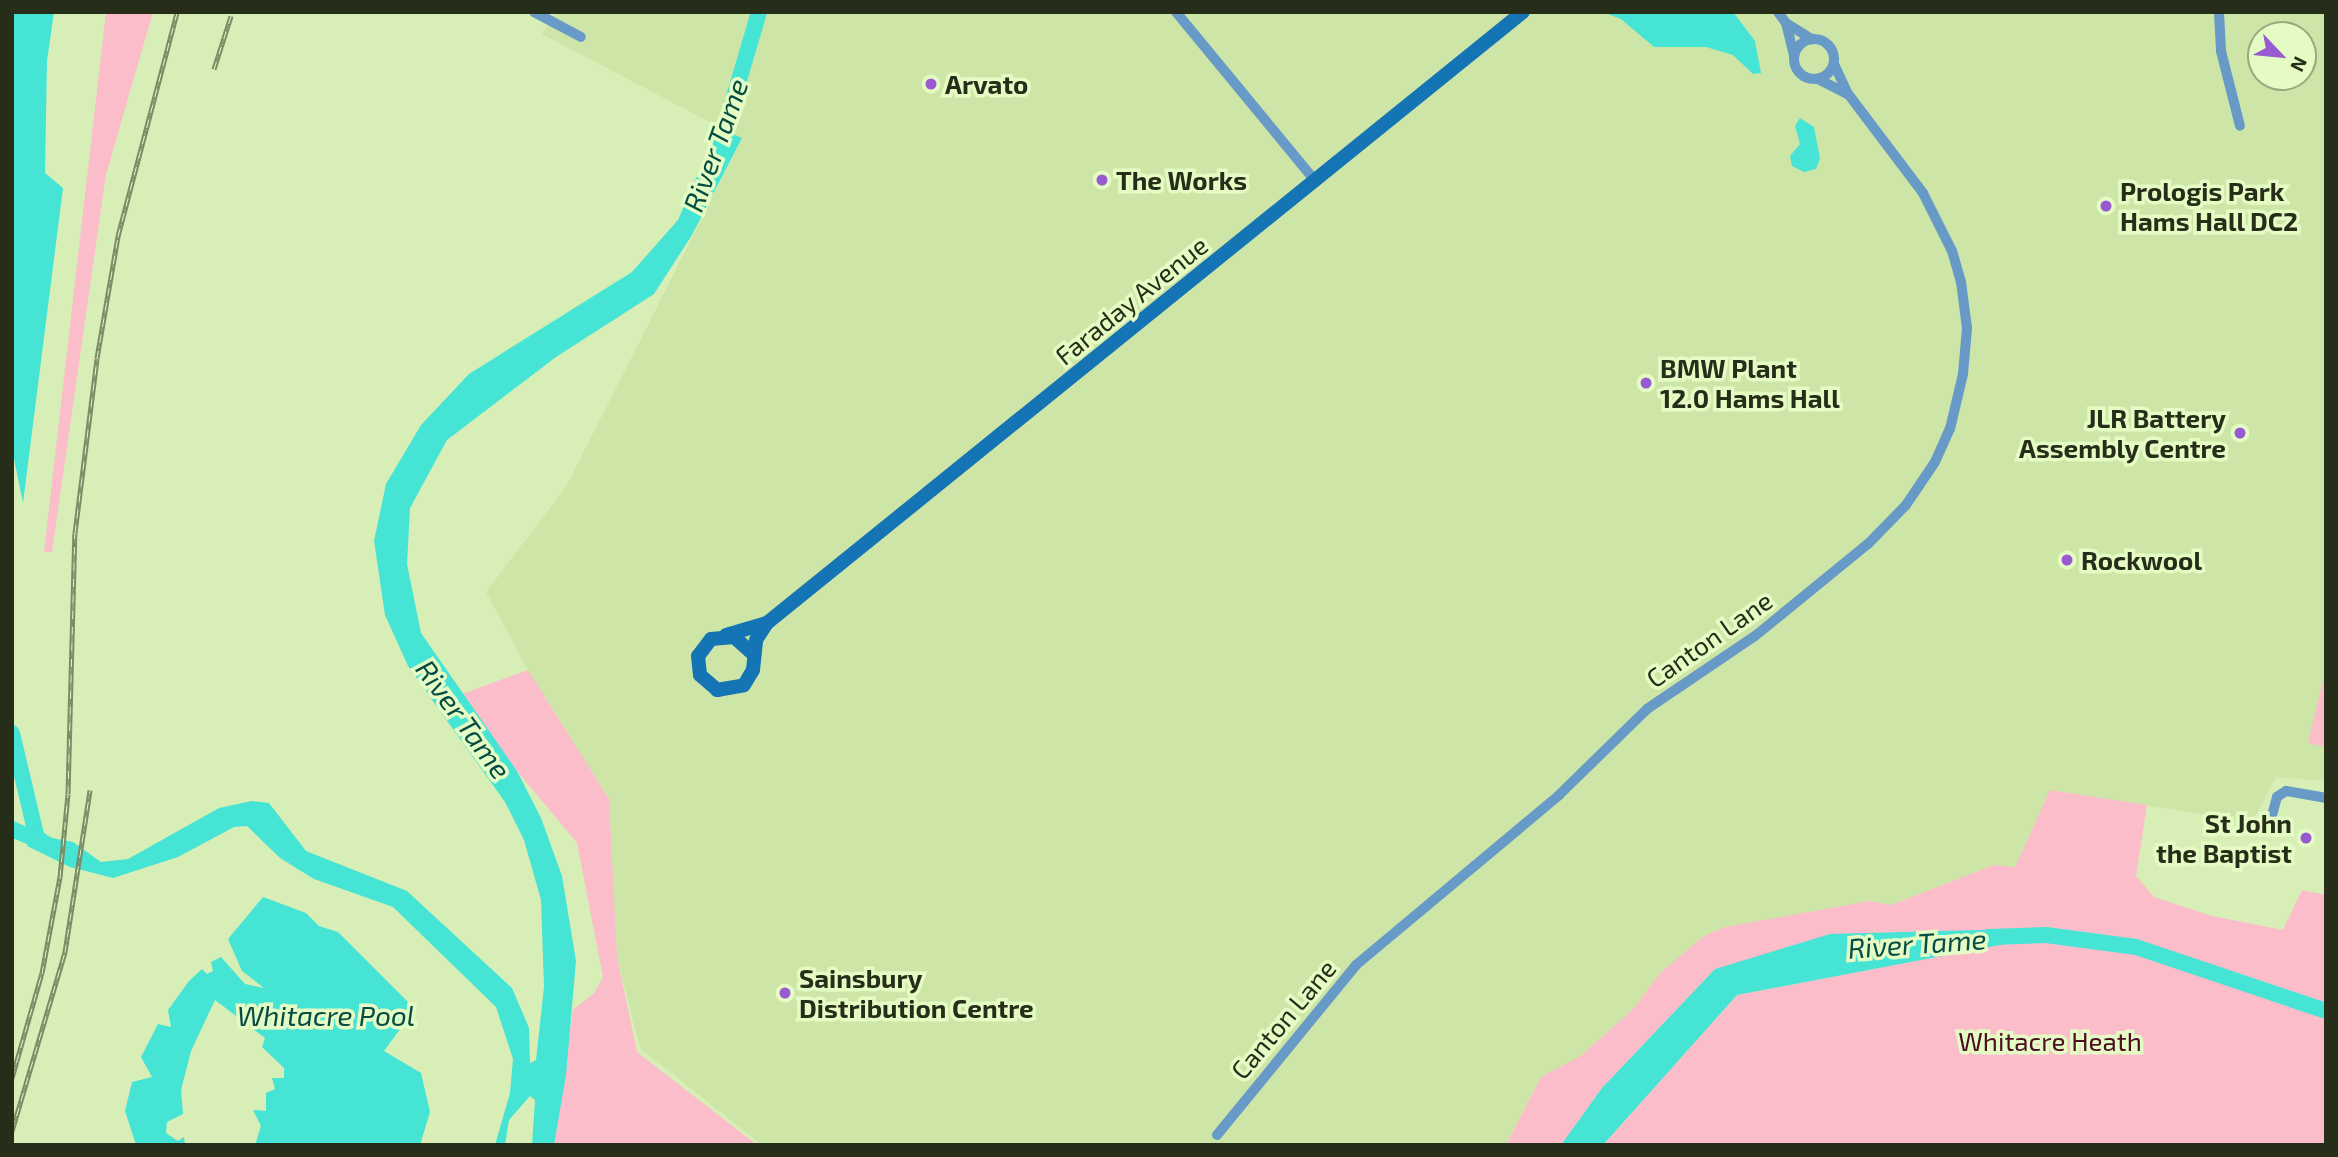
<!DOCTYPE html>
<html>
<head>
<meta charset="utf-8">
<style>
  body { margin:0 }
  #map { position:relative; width:2338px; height:1157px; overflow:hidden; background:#d8eeb7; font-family:"Exo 2",sans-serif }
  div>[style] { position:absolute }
  .built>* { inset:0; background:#cde5a7 }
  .green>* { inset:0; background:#fcbdca }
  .water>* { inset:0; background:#46e4d4 }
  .river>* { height:16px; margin:-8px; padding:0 8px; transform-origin:8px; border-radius:8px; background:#46e4d4 }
  .street>* { height:10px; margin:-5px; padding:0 5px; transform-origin:5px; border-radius:5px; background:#679ac6 }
  .street>.ring { margin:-5px; padding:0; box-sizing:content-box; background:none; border:10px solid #679ac6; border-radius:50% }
  .secondary>* { height:14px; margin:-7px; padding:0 7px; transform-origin:7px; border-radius:7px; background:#1474b4 }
  .rail>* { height:5px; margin-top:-2.5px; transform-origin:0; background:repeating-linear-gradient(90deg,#e5fbc4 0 8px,#7c8b65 0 16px); box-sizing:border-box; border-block:2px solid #7c8b65 }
  .dots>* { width:19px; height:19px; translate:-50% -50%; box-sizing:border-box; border:4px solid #e5fbc4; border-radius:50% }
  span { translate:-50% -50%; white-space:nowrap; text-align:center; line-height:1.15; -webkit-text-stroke:7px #e5fbc4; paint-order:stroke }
  .poi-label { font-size:26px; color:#262e19; font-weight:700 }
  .left { translate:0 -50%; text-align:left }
  .right { translate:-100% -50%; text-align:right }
  .street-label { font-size:26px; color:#262e19 }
  .park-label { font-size:26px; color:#4d0d23 }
  .water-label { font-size:28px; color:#054c45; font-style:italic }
  .frame { position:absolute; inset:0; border:14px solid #262e19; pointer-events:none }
  .north { position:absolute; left:2247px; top:21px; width:70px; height:70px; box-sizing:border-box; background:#e5fbc4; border:2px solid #99a980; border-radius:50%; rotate:116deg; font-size:19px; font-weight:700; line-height:28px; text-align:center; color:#262e19 }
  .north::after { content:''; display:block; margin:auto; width:24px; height:32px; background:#975ad1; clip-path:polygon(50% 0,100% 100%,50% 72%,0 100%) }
</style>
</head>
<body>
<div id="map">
  <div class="built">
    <i style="clip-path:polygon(evenodd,556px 12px,2326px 12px,2326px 781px,2276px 777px,2252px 822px,2050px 790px,2015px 867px,1994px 865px,1891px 905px,1870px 901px,1659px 974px,1634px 1008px,1582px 1055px,1541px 1077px,1506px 1145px,762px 1145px,640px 1048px,617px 957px,609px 799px,528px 670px,486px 592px,567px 485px,742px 139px,542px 34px,556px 12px,2261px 35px,2303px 35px,2303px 77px,2261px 77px,2261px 35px)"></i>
  </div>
  <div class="green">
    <i style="clip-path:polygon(106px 12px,153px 12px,106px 175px,52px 552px,44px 552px)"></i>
    <i style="clip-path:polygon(2326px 667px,2326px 747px,2308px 743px)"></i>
    <i style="clip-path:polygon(528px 670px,609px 799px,617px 957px,637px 1052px,757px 1145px,554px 1145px,573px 1010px,594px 993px,603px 977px,577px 843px,517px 771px,462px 694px)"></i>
    <i style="clip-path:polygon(2050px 790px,2147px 805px,2136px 876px,2154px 897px,2212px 916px,2283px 930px,2302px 890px,2326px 895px,2326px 1010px,2299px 1001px,2326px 1015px,2326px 1145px,1603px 1145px,1737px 995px,2039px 937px,2015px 935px,2014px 929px,1715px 969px,1602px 1088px,1561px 1145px,1506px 1145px,1541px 1077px,1582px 1055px,1634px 1008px,1659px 974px,1704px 936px,1725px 927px,1870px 901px,1891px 905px,1994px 865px,2015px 867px)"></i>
  </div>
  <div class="water">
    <i style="clip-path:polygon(12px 12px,54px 12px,47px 61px,45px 173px,63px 188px,23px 503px,12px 449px)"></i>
    <i style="clip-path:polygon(1602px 12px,1733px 12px,1755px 41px,1761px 73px,1753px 74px,1733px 55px,1706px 47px,1654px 47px,1621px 19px)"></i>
    <i style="clip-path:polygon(1800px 118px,1814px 127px,1820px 158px,1816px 169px,1804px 172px,1792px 166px,1790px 156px,1800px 144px,1795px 126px)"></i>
    <i style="clip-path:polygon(718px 127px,742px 138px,692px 235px,654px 294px,556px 357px,447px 440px,410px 508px,407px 564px,421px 633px,517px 771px,541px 818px,562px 876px,576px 961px,566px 1075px,554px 1145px,532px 1145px,535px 1100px,530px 1096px,509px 1120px,505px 1145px,495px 1145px,510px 1093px,513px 1059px,496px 1007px,393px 907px,314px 879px,280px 858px,247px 826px,234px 827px,178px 857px,113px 878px,70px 867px,27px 846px,38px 829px,52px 838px,73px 842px,101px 862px,128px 859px,219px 808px,252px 801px,269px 803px,306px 851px,407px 891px,512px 988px,529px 1028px,530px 1063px,536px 1060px,544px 987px,541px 900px,524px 840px,505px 802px,408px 666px,385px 615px,374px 541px,386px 484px,421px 425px,469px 374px,632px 272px,678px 220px)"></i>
    <i style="clip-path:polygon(263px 897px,306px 913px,319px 926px,338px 932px,415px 1009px,384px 1051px,421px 1073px,430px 1112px,420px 1145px,255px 1145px,261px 1126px,253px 1110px,266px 1111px,266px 1093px,275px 1089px,272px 1078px,284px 1078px,284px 1068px,262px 1047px,265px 1038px,215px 1000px,191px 1051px,181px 1090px,183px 1114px,167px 1122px,166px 1133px,178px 1141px,184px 1137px,185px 1145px,136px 1145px,125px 1111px,132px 1082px,152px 1077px,141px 1057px,158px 1024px,171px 1027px,168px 1010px,189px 981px,202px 969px,207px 974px,213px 971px,211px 962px,221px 957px,245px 984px,264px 988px,242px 971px,228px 939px)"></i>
    <i style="clip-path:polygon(2015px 929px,2005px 944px,1737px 995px,1603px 1145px,1561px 1145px,1602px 1088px,1715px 969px,1830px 934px)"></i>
  </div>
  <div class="river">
    <i style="left:719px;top:148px;width:142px;rotate:-73.6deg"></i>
    <i style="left:12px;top:733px;width:109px;rotate:76.7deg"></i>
    <i style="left:12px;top:829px;width:43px;rotate:23.6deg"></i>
    <i style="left:1989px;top:937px;width:57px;rotate:-2deg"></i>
    <i style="left:2046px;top:935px;width:91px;rotate:7.6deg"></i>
    <i style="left:2136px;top:947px;width:200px;rotate:18.6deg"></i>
  </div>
  <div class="street">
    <i style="left:534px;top:12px;width:53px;rotate:28deg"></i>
    <i style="left:1176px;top:12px;width:220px;rotate:50.5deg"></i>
    <i style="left:1778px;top:12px;width:14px;rotate:54deg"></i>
    <i style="left:1786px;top:23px;width:31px;rotate:32deg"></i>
    <i style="left:2219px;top:12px;width:39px;rotate:87deg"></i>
    <i style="left:2221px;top:51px;width:77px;rotate:75.8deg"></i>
    <i style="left:1786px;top:23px;width:34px;rotate:76deg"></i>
    <i class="ring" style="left:1794px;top:39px;width:30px;height:30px"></i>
    <i style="left:1818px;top:79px;width:33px;rotate:27deg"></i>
    <i style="left:2270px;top:823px;width:27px;rotate:-75deg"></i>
    <i style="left:2277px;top:797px;width:11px;rotate:-34deg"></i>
    <i style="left:2286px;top:791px;width:41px;rotate:9.9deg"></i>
    <i style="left:1217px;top:1135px;width:220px;rotate:-50.7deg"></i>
    <i style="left:1356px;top:965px;width:265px;rotate:-39.9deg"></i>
    <i style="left:1559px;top:795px;width:123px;rotate:-44.3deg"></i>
    <i style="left:1647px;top:709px;width:130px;rotate:-34.1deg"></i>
    <i style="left:1755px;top:636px;width:146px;rotate:-39.2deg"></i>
    <i style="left:1868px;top:544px;width:54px;rotate:-45.7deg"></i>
    <i style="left:1906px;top:505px;width:52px;rotate:-56deg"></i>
    <i style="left:1935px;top:462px;width:36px;rotate:-66deg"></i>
    <i style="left:1950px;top:429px;width:57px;rotate:-76.7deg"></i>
    <i style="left:1963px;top:374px;width:46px;rotate:-85deg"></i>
    <i style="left:1967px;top:328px;width:46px;rotate:-97.4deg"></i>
    <i style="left:1961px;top:282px;width:32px;rotate:-106deg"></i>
    <i style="left:1952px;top:251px;width:65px;rotate:-116.6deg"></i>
    <i style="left:1923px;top:193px;width:124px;rotate:-127.1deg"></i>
    <i style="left:1848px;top:94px;width:33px;rotate:-115deg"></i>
  </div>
  <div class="secondary">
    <i style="left:726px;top:635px;width:43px;rotate:-16.3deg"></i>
    <i style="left:767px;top:623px;width:972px;rotate:-38.95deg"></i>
    <i style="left:752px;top:653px;width:24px;rotate:-138deg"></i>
    <i style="left:734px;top:637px;width:23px;rotate:175deg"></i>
    <i style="left:711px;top:639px;width:21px;rotate:127deg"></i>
    <i style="left:698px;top:656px;width:19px;rotate:84deg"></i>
    <i style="left:700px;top:675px;width:23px;rotate:41deg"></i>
    <i style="left:717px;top:690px;width:27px;rotate:-10deg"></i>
    <i style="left:744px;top:685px;width:17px;rotate:-59deg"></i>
    <i style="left:753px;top:670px;width:30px;rotate:-84deg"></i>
    <i style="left:756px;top:640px;width:20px;rotate:-57deg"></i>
  </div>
  <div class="rail">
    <i style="left:214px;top:69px;width:56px;rotate:-72.2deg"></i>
    <i style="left:12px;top:1078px;width:109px;rotate:-74.1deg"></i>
    <i style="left:42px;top:973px;width:98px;rotate:-79.4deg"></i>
    <i style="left:60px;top:877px;width:83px;rotate:-84.5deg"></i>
    <i style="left:68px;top:794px;width:261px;rotate:-88.5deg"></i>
    <i style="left:75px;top:533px;width:176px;rotate:-82.8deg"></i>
    <i style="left:97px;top:358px;width:124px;rotate:-80.2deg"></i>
    <i style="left:118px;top:236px;width:232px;rotate:-75.2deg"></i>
    <i style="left:12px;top:1131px;width:187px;rotate:-73.5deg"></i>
    <i style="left:65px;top:952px;width:164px;rotate:-81.2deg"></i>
  </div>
  <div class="dots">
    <i style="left:931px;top:84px;background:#975ad1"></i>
    <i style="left:1102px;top:180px;background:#975ad1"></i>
    <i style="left:2106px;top:206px;background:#975ad1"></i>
    <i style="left:1646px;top:383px;background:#975ad1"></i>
    <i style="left:2240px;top:433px;background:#975ad1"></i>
    <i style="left:2067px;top:560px;background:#975ad1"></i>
    <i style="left:2306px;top:838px;background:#975ad1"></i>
    <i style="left:785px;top:993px;background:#975ad1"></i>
  </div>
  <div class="poi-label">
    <span class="left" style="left:945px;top:84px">Arvato</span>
    <span class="left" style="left:1116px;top:180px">The Works</span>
    <span class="left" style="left:2120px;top:206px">Prologis Park<br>Hams Hall DC2</span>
    <span class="left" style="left:1660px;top:383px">BMW Plant<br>12.0 Hams Hall</span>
    <span class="right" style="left:2226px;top:433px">JLR Battery<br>Assembly Centre</span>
    <span class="left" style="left:2081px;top:560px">Rockwool</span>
    <span class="right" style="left:2292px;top:838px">St John<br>the Baptist</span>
    <span class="left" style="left:799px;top:993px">Sainsbury<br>Distribution Centre</span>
  </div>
  <div class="street-label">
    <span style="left:1131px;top:300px;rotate:-39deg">Faraday Avenue</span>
    <span style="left:1709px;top:639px;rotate:-35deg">Canton Lane</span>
    <span style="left:1283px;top:1019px;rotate:-50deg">Canton Lane</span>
  </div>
  <div class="park-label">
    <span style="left:2050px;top:1041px">Whitacre Heath</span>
  </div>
  <div class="water-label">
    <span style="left:715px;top:145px;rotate:-70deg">River Tame</span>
    <span style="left:464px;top:719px;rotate:54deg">River Tame</span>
    <span style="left:1917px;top:943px;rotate:-4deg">River Tame</span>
    <span style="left:326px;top:1015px">Whitacre Pool</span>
  </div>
  <div class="frame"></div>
  <div class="north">N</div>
</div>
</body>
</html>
